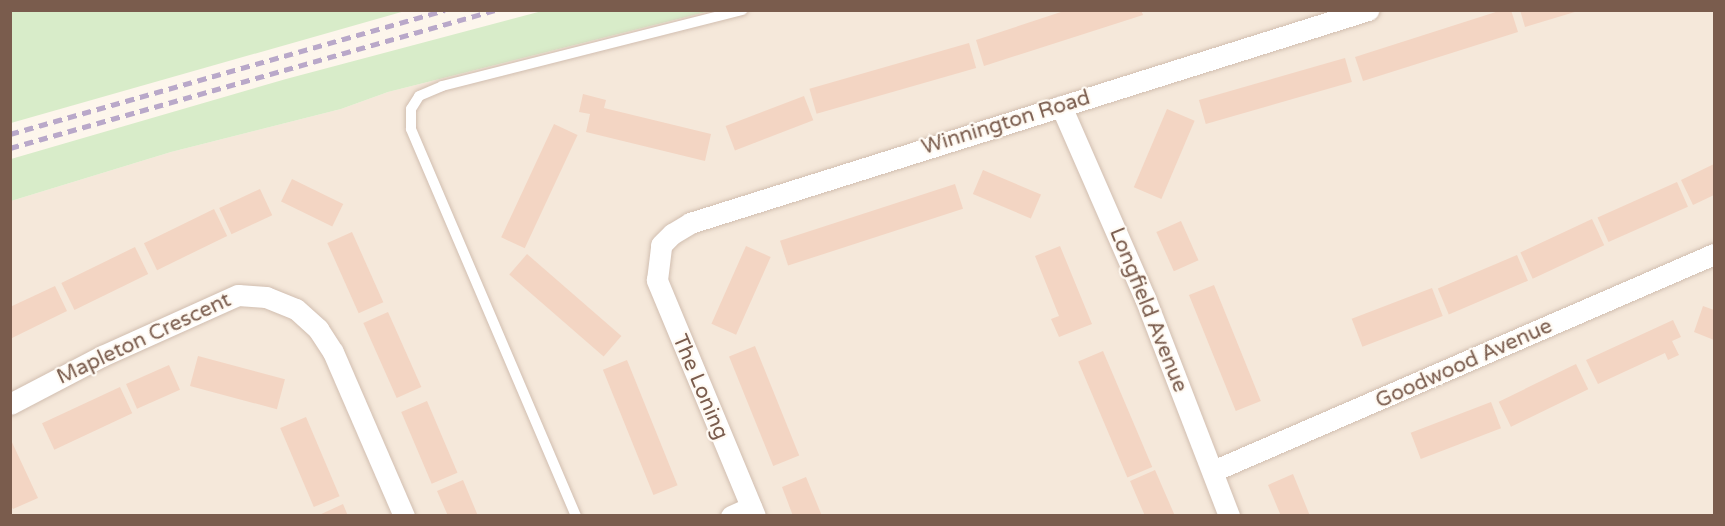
<!DOCTYPE html>
<html>
<head>
<meta charset="utf-8">
<style>
  body { margin:0 }
  #map { position:relative; width:1725px; height:526px; overflow:hidden; background:#fdf6ec; font-family:"Varela Round",sans-serif }
  div>[style] { position:absolute }
  .residential>* { inset:0; background:#f5e8da }
  .green>* { inset:0; background:#d8ecc9 }
  .building>* { inset:0; background:#f3d5c3; transform-origin:0 0 }
  .roads { filter:drop-shadow(0 0 2px #d1beb0) drop-shadow(0 0 2px #d1beb0) }
  .lane>* { height:10px; margin:-5px; padding:0 5px; transform-origin:5px; border-radius:5px; background:#fff }
  .street>* { height:21px; margin:-10.5px; padding:0 10.5px; transform-origin:10.5px; border-radius:10.5px; background:#fff }
  .rail>* { height:4.5px; margin-top:-2.25px; transform-origin:0; background:repeating-linear-gradient(90deg,#b9a8c9 0 9px,transparent 0 15px) }
  span { translate:-50% -50%; white-space:nowrap; text-align:center; line-height:1.15; -webkit-text-stroke:4.5px #fffaf3; paint-order:stroke }
  .street-label { font-size:21px; color:#7a5c4d }
  .frame { position:absolute; inset:0; border:12px solid #7a5c4d; pointer-events:none }
</style>
</head>
<body>
<div id="map">
  <div class="residential">
    <i style="clip-path:polygon(710px 11px,1714px 11px,1714px 515px,11px 516px,11px 201px,171px 152px,341px 109px,388px 92px)"></i>
  </div>
  <div class="green">
    <i style="clip-path:polygon(11px 10px,405px 10px,405px 11px,11px 123px)"></i>
    <i style="clip-path:polygon(542px 11px,710px 11px,388px 92px,341px 109px,171px 152px,11px 201px,11px 159px,286px 79px)"></i>
  </div>
  <div class="building">
    <i style="clip-path:polygon(1067px 10px,1141px 10px,1143px 15px,984px 66px,976px 40px)"></i>
    <i style="clip-path:polygon(1502px 10px,1511px 10px,1518px 32px,1363px 81px,1355px 57px)"></i>
    <i style="clip-path:polygon(1520px 10px,1578px 10px,1578px 11px,1525px 27px)"></i>
    <i style="left:969px;top:43px;width:26px;height:166px;rotate:74deg"></i>
    <i style="left:1345px;top:58px;width:25px;height:152px;rotate:74deg"></i>
    <i style="clip-path:polygon(583px 94px,606px 100px,604px 108px,711px 134px,705px 161px,586px 132px,590px 114px,579px 112px)"></i>
    <i style="left:804px;top:96px;width:26px;height:84px;rotate:69deg"></i>
    <i style="left:1167px;top:109px;width:30px;height:85px;rotate:23deg"></i>
    <i style="left:554px;top:124px;width:26px;height:125px;rotate:25deg"></i>
    <i style="clip-path:polygon(1714px 164px,1714px 195px,1693px 205px,1681px 180px)"></i>
    <i style="left:983px;top:170px;width:63px;height:26px;rotate:23deg"></i>
    <i style="left:292px;top:179px;width:57px;height:25px;rotate:26deg"></i>
    <i style="left:1677px;top:182px;width:27px;height:87px;rotate:66deg"></i>
    <i style="left:955px;top:184px;width:26px;height:184px;rotate:72deg"></i>
    <i style="left:260px;top:189px;width:29px;height:45px;rotate:65deg"></i>
    <i style="left:214px;top:209px;width:30px;height:78px;rotate:64deg"></i>
    <i style="left:1592px;top:219px;width:29px;height:79px;rotate:65deg"></i>
    <i style="left:1181px;top:221px;width:43px;height:27px;rotate:66deg"></i>
    <i style="left:352px;top:232px;width:77px;height:27px;rotate:66deg"></i>
    <i style="left:746px;top:246px;width:27px;height:85px;rotate:24deg"></i>
    <i style="clip-path:polygon(1060px 246px,1092px 324px,1059px 337px,1051px 319px,1059px 316px,1035px 256px)"></i>
    <i style="left:135px;top:247px;width:30px;height:82px;rotate:64deg"></i>
    <i style="left:527px;top:254px;width:125px;height:27px;rotate:41deg"></i>
    <i style="left:1517px;top:255px;width:28px;height:86px;rotate:67deg"></i>
    <i style="left:1214px;top:285px;width:125px;height:27px;rotate:68deg"></i>
    <i style="clip-path:polygon(55px 286px,67px 311px,10px 339px,10px 307px)"></i>
    <i style="left:1432px;top:288px;width:30px;height:86px;rotate:69deg"></i>
    <i style="clip-path:polygon(1703px 306px,1714px 310px,1714px 340px,1694px 332px)"></i>
    <i style="left:388px;top:312px;width:82px;height:27px;rotate:66deg"></i>
    <i style="clip-path:polygon(1673px 320px,1681px 337px,1672px 341px,1679px 355px,1668px 360px,1665px 353px,1598px 384px,1586px 360px)"></i>
    <i style="left:755px;top:346px;width:118px;height:28px;rotate:68deg"></i>
    <i style="left:1103px;top:351px;width:126px;height:27px;rotate:67deg"></i>
    <i style="left:198px;top:356px;width:90px;height:31px;rotate:15deg"></i>
    <i style="left:627px;top:360px;width:135px;height:26px;rotate:68deg"></i>
    <i style="left:1576px;top:364px;width:28px;height:86px;rotate:64deg"></i>
    <i style="left:169px;top:365px;width:27px;height:47px;rotate:66deg"></i>
    <i style="left:120px;top:387px;width:29px;height:86px;rotate:65deg"></i>
    <i style="left:427px;top:401px;width:78px;height:28px;rotate:67deg"></i>
    <i style="left:1491px;top:402px;width:28px;height:86px;rotate:69deg"></i>
    <i style="left:306px;top:417px;width:86px;height:28px;rotate:67deg"></i>
    <i style="clip-path:polygon(10px 438px,38px 498px,13px 509px,10px 504px)"></i>
    <i style="clip-path:polygon(1155px 470px,1175px 516px,1145px 516px,1130px 481px)"></i>
    <i style="clip-path:polygon(1293px 474px,1310px 516px,1281px 516px,1268px 485px)"></i>
    <i style="clip-path:polygon(806px 477px,822px 516px,793px 516px,782px 487px)"></i>
    <i style="clip-path:polygon(463px 480px,478px 516px,448px 516px,437px 491px)"></i>
    <i style="clip-path:polygon(343px 504px,348px 516px,317px 516px)"></i>
  </div>
  <div class="roads">
    <div class="lane">
      <i style="left:576px;top:516px;width:421px;rotate:-113.1deg"></i>
      <i style="left:411px;top:129px;width:20px;rotate:-90deg"></i>
      <i style="left:411px;top:109px;width:15px;rotate:-58deg"></i>
      <i style="left:419px;top:96px;width:25px;rotate:-23deg"></i>
      <i style="left:442px;top:86px;width:310px;rotate:-14.2deg"></i>
    </div>
    <div class="street">
      <i style="left:1061px;top:106px;width:210px;rotate:66.4deg"></i>
      <i style="left:1145px;top:298px;width:234px;rotate:68.9deg"></i>
      <i style="left:10px;top:404px;width:104px;rotate:-27.6deg"></i>
      <i style="left:102px;top:356px;width:149px;rotate:-24.2deg"></i>
      <i style="left:238px;top:295px;width:28px;rotate:4deg"></i>
      <i style="left:266px;top:297px;width:32px;rotate:22deg"></i>
      <i style="left:296px;top:309px;width:30px;rotate:42deg"></i>
      <i style="left:318px;top:329px;width:27px;rotate:57deg"></i>
      <i style="left:333px;top:352px;width:179px;rotate:66.6deg"></i>
      <i style="left:1213px;top:471px;width:546px;rotate:-23.42deg"></i>
      <i style="left:731px;top:516px;width:22px;rotate:-24deg"></i>
      <i style="left:755px;top:516px;width:256px;rotate:-112.6deg"></i>
      <i style="left:657px;top:280px;width:35px;rotate:-83deg"></i>
      <i style="left:661px;top:245px;width:16px;rotate:-45deg"></i>
      <i style="left:672px;top:234px;width:21px;rotate:-31deg"></i>
      <i style="left:690px;top:223px;width:711px;rotate:-17.44deg"></i>
    </div>
  </div>
  <div class="rail">
    <i style="left:10px;top:134px;width:452px;rotate:-15.9deg"></i>
    <i style="left:10px;top:148px;width:504px;rotate:-15.88deg"></i>
  </div>
  <div class="street-label">
    <span style="left:1006px;top:123px;rotate:-17deg">Winnington Road</span>
    <span style="left:1148px;top:310px;rotate:68deg">Longfield Avenue</span>
    <span style="left:144px;top:339px;rotate:-25deg">Mapleton Crescent</span>
    <span style="left:1464px;top:364px;rotate:-24deg">Goodwood Avenue</span>
    <span style="left:700px;top:387px;rotate:67deg">The Loning</span>
  </div>
  <div class="frame"></div>
</div>
</body>
</html>
